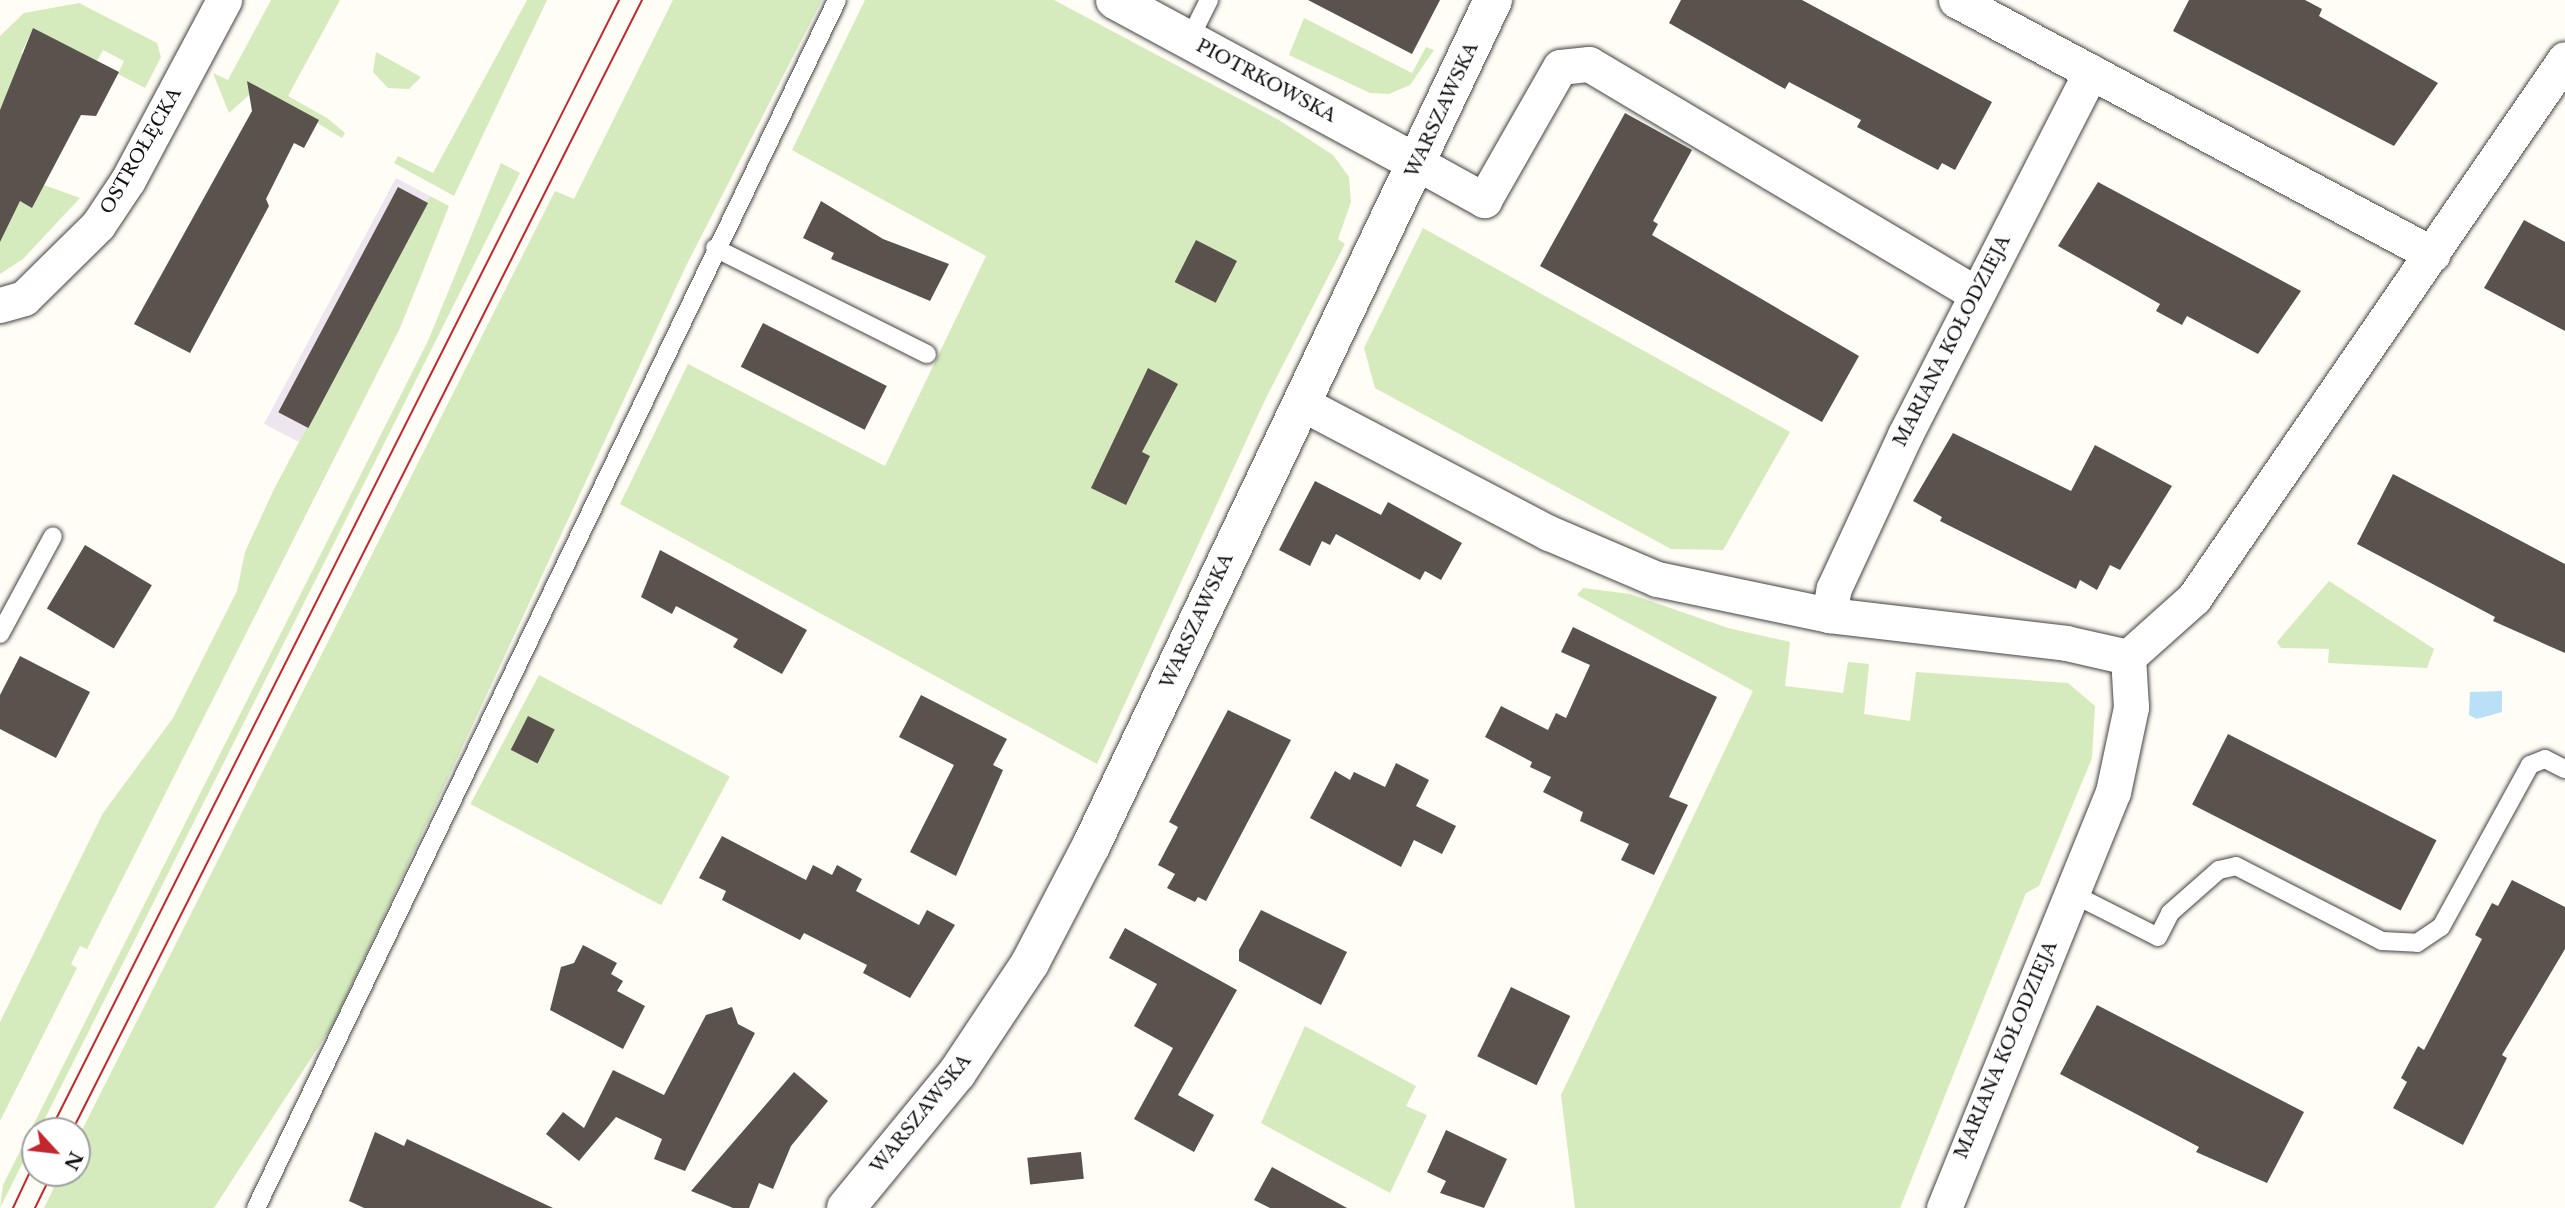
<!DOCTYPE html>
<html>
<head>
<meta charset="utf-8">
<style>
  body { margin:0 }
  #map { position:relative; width:2565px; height:1208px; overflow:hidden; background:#fffdf5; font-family:"Libre Baskerville",serif }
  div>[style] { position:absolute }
  .industrial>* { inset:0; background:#eee6ef }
  .green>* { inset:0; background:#d5ebbd; transform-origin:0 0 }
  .water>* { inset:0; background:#b9e0f7 }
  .building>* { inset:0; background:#5a524d; transform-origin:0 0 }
  .roads { filter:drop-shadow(0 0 2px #444) drop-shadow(0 0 2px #444) }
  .service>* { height:18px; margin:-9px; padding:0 9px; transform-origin:9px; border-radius:9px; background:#fff }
  .minor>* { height:35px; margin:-17.5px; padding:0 17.5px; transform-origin:17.5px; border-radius:17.5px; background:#fff }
  .tertiary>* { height:38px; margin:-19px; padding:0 19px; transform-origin:19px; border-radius:19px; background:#fff }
  .tram>* { height:2px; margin:-1px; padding:0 1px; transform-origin:1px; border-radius:1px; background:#c4262e }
  span { translate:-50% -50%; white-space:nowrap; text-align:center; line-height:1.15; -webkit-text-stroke:7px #fff; paint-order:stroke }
  .street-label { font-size:18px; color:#111 }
  .north { position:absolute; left:21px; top:1117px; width:70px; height:70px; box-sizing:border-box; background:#fff; border:2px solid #a0a0a0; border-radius:50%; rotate:117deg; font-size:19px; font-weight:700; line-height:28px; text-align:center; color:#111 }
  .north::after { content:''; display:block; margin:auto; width:24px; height:32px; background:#c4262e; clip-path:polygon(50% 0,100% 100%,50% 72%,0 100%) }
</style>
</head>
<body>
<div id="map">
  <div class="industrial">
    <i style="clip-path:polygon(396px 178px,430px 196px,428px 203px,299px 442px,264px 424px)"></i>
  </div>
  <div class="green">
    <i style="clip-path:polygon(271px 0,340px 0,288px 96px,327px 118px,345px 133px,342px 138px,258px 87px,229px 113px,213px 73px,228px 80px)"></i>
    <i style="clip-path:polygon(527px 0,547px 0,454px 196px,394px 163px,398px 156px,433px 173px)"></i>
    <i style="clip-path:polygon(673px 0,822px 0,686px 266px,334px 1023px,214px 1208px,44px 1208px,61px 1173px,77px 1173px,77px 1140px,555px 191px,574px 199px)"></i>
    <i style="clip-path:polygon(865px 0,1054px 0,1279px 120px,1333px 155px,1349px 177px,1351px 202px,1338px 239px,1345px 244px,1265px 400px,1097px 764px,620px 504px,688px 364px,885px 466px,986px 256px,792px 150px)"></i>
    <i style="clip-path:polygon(79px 3px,157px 43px,161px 57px,145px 88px,118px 74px,124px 61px,103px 50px,97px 61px,33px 29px,21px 53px,32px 59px,0 110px,0 36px,24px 13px)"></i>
    <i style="clip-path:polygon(1304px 18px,1412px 73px,1426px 47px,1434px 50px,1410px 85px,1389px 94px,1370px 93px,1289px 55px)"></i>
    <i style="clip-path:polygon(376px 52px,421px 77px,409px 89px,388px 88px,373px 72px)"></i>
    <i style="clip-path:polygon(501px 163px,520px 173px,0 1208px,3px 1185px,428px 341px)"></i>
    <i style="clip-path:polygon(44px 185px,80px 198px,23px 259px,0 274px,0 235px,20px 201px,32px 207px)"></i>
    <i style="clip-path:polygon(430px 196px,449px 206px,400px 328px,87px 949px,80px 946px,71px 964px,77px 968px,0 1121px,0 1022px,103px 813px,173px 718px,237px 591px,245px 552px,274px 489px)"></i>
    <i style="clip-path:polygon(1423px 228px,1790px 432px,1723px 550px,1671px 549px,1375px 388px,1364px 348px)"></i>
    <i style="clip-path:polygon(2329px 581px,2434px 649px,2427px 668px,2328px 663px,2329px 649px,2281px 648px,2277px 642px)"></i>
    <i style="clip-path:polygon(1583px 588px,1630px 594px,1728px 628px,1790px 642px,1785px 686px,1843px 693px,1848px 662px,1869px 664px,1864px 714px,1910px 721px,1916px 672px,2068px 683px,2095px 706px,2092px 758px,2039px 886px,2026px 893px,1900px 1208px,1575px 1208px,1561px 1095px,1753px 691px,1577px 595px)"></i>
    <i style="left:539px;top:675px;width:216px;height:146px;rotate:28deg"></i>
    <i style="clip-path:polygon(1305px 1026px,1416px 1086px,1406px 1106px,1427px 1115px,1390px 1193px,1261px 1123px)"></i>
  </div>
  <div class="water">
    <i style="clip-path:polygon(2502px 691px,2502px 712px,2477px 719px,2469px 715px,2470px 692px)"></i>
  </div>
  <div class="building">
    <i style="clip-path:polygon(1308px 0,1440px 0,1412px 54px)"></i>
    <i style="clip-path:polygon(1681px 0,1802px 0,1992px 102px,1955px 170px,1942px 163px,1938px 170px,1857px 127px,1861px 120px,1789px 82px,1785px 89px,1669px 23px)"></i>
    <i style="clip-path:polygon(2189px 0,2305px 0,2322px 9px,2319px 16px,2438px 83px,2394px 146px,2173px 31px)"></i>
    <i style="clip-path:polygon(33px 28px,119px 72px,96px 116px,81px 115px,32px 208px,20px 201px,0 242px,0 110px)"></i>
    <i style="clip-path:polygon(247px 81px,319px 120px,304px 148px,294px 143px,266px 199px,269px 206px,190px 353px,134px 324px,252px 111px)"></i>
    <i style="clip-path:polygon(1625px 113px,1692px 150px,1653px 221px,1658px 224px,1652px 235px,1859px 356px,1822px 422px,1540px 266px)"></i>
    <i style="clip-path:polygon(2098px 182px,2301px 291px,2258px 354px,2187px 316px,2182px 325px,2156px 311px,2160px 304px,2058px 246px)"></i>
    <i style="left:398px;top:187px;width:34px;height:255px;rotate:28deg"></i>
    <i style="clip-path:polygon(821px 201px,883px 239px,949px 264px,930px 301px,831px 259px,834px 253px,803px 238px)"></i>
    <i style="clip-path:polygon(2524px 220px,2565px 242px,2565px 331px,2484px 288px)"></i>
    <i style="left:1196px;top:240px;width:46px;height:47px;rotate:27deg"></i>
    <i style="left:763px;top:323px;width:139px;height:49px;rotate:27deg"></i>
    <i style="clip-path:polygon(1148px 368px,1178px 384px,1142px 452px,1150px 456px,1126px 505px,1091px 488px)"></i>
    <i style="clip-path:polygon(1953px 433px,2071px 491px,2095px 445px,2172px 486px,2120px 570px,2110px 565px,2097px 590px,2080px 580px,2076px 589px,1940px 521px,1942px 517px,1913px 501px)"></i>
    <i style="clip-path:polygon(2393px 474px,2565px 564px,2565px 653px,2493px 621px,2495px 617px,2357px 544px)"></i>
    <i style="clip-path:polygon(1315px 481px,1381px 515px,1388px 502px,1462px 543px,1441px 580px,1425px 571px,1420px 580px,1336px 534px,1330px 545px,1322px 541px,1310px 566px,1279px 550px)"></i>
    <i style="left:85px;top:545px;width:78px;height:74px;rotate:31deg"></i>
    <i style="clip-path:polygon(660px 550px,807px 630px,782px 674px,733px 647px,738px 639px,676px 606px,672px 614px,641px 597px)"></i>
    <i style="clip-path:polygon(1573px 627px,1717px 697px,1669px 797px,1688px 805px,1654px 875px,1621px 860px,1629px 844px,1580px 821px,1583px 812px,1543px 792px,1551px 777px,1530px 767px,1532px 762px,1485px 737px,1501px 706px,1548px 730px,1556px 713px,1566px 718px,1590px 665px,1561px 652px)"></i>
    <i style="clip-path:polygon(20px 656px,90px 692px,56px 758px,0 729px,0 695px)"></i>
    <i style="clip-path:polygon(921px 695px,1007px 739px,993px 765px,1003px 770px,956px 876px,910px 852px,954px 765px,899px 737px)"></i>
    <i style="clip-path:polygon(1228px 710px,1291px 740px,1206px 901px,1198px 897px,1195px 902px,1167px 888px,1175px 874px,1158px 865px,1178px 827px,1169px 822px)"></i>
    <i style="left:528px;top:716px;width:30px;height:38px;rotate:27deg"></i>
    <i style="left:2228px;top:734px;width:234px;height:79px;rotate:27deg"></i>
    <i style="clip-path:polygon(1396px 763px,1429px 780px,1416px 806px,1456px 826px,1442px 854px,1414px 840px,1401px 867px,1310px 818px,1335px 771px,1350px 780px,1354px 772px,1385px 787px)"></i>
    <i style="clip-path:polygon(722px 836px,806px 880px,813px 865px,832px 875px,837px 865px,862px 879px,856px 891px,919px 925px,927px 910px,955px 925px,910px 998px,863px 973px,867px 965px,804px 933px,800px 940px,722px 900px,726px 891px,699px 878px)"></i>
    <i style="clip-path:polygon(2512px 880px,2565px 907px,2565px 949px,2502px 1055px,2507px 1058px,2463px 1145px,2393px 1108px,2407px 1082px,2401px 1078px,2418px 1046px,2424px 1050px,2482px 939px,2475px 935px,2492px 903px,2498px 906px)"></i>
    <i style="clip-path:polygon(1261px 910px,1347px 952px,1321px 1005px,1239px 961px,1239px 950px)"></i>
    <i style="clip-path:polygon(1125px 928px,1237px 990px,1178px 1095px,1214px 1115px,1194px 1152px,1134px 1119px,1173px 1048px,1134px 1026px,1157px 984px,1109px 958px)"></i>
    <i style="clip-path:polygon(583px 945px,617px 963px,611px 974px,623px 981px,617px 991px,645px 1006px,623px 1049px,550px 1010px,561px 967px,574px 963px)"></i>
    <i style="left:1511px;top:987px;width:66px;height:77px;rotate:26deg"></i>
    <i style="clip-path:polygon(2097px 1005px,2304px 1112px,2267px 1183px,2196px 1152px,2199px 1147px,2060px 1074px)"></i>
    <i style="clip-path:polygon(732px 1007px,738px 1024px,755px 1033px,685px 1171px,654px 1159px,662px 1139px,616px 1117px,579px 1161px,546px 1134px,563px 1112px,584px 1128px,613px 1070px,664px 1095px,706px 1015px)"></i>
    <i style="clip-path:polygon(794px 1072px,828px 1101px,791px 1146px,773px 1189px,759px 1183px,749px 1208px,733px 1208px,691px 1191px)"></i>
    <i style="clip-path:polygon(1446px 1130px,1507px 1159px,1484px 1208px,1440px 1193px,1446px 1181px,1427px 1172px)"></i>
    <i style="clip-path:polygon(375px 1132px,404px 1146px,407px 1139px,553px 1208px,364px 1208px,349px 1201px)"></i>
    <i style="left:1081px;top:1152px;width:27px;height:54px;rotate:84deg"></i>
    <i style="clip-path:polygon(1272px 1167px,1347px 1208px,1270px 1208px,1254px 1200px)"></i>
  </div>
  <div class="roads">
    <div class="service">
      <i style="left:1189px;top:40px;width:45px;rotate:-63.4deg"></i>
      <i style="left:715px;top:248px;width:237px;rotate:26.6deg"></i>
      <i style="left:0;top:634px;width:111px;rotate:-61.6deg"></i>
      <i style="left:2071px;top:893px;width:97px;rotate:26.8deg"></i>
      <i style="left:2158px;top:937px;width:27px;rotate:-63deg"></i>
      <i style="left:2170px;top:913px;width:65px;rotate:-41.3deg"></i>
      <i style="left:2219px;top:870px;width:17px;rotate:-13deg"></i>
      <i style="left:2236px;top:866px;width:164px;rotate:27.2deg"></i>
      <i style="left:2382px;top:941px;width:35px;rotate:3deg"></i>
      <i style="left:2417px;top:943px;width:29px;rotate:-34deg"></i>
      <i style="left:2441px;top:927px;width:185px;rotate:-61.2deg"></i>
      <i style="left:2530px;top:765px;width:16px;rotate:-22deg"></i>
      <i style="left:2545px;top:759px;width:22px;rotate:27deg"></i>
      <i style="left:256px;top:1208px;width:1340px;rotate:-64.31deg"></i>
    </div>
    <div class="minor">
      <i style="left:1956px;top:0;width:540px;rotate:28.08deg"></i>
      <i style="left:1417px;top:163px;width:77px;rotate:28.9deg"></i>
      <i style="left:1484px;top:200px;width:153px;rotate:-60.3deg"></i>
      <i style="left:1560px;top:67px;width:29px;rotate:-6deg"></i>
      <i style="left:1589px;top:64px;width:449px;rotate:30.7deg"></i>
      <i style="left:0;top:305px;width:25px;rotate:-16deg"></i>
      <i style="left:24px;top:298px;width:104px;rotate:-44.6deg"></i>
      <i style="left:98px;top:225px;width:54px;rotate:-56.3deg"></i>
      <i style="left:128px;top:180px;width:204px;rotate:-61.9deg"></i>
      <i style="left:1301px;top:403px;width:280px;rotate:27.7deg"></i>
      <i style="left:1549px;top:533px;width:117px;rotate:23.1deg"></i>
      <i style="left:1657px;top:579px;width:176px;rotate:11.8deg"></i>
      <i style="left:1829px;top:615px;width:239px;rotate:6.7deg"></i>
      <i style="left:2066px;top:643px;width:64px;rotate:12.7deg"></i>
      <i style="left:1829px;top:615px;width:27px;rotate:-80deg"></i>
      <i style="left:1834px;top:588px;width:169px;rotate:-65.1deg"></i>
      <i style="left:1905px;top:435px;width:408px;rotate:-62.9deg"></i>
      <i style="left:2128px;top:657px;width:89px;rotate:-41.8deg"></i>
      <i style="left:2194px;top:598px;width:654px;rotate:-55.46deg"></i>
      <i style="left:1944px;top:1208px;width:449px;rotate:-67.9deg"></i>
      <i style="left:2113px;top:792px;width:87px;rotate:-78deg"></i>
      <i style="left:2131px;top:707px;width:50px;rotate:-93.4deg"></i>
    </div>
    <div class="tertiary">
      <i style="left:1115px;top:0;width:343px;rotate:28.4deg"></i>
      <i style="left:846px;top:1208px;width:175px;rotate:-50.6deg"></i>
      <i style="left:957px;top:1073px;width:132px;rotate:-56.4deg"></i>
      <i style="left:1030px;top:963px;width:132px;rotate:-62.5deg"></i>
      <i style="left:1091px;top:846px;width:937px;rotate:-64.58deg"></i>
    </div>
  </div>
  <div class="tram">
    <i style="left:50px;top:1131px;width:1266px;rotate:-63.29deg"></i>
    <i style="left:72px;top:1131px;width:1267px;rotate:-63.25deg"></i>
    <i style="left:13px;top:1208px;width:52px;rotate:-64.9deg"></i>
    <i style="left:35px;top:1208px;width:39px;rotate:-64deg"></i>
  </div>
  <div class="street-label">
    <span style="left:1266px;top:81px;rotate:28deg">PIOTRKOWSKA</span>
    <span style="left:1442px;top:110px;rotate:-65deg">WARSZAWSKA</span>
    <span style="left:141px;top:151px;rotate:-60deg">OSTROŁĘCKA</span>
    <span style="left:1952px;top:341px;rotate:-63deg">MARIANA KOŁODZIEJA</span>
    <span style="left:1197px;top:621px;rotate:-65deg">WARSZAWSKA</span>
    <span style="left:2006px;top:1050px;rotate:-67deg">MARIANA KOŁODZIEJA</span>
    <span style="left:921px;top:1114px;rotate:-51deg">WARSZAWSKA</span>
  </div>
  <div class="north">N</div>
</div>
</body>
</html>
